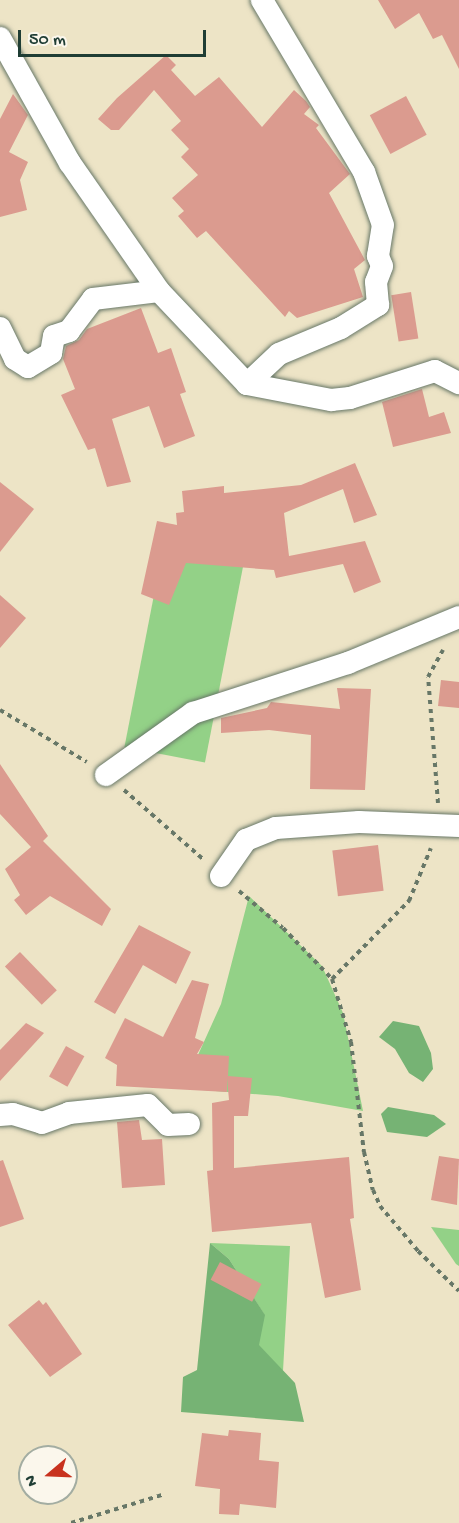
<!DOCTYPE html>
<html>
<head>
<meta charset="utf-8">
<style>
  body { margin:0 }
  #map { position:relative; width:459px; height:1523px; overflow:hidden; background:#ede4c6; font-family:"Gochi Hand",sans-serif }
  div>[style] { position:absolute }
  .green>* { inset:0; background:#93d187; transform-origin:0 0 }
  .forest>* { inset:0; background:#76b374 }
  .building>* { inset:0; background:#db9b8f; transform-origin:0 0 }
  .path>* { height:4px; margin-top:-2px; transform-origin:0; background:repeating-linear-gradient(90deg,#677767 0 4.5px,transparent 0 9px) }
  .roads { filter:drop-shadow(0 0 2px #677767) drop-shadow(0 0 2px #677767) }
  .street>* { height:22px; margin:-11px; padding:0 11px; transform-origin:11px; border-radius:11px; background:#fff }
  span { translate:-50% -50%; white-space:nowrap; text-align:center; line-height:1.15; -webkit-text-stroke:4.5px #fbf7ec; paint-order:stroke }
  .north { position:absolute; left:18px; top:1445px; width:60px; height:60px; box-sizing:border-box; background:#fbf7ec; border:2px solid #a3ada2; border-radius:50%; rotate:251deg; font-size:16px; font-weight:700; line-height:24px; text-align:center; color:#1f3d34 }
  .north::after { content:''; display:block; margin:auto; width:21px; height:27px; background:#c8321e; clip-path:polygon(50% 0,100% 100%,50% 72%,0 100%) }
  .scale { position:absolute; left:18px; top:30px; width:188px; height:27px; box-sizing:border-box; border:3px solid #1f3d34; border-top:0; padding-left:8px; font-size:18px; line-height:21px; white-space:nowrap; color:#1f3d34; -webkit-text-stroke:4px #fbf7ec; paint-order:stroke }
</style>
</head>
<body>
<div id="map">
  <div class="green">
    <i style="left:167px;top:528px;width:82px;height:223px;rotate:11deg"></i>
    <i style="clip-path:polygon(249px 896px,322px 966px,343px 1013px,363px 1111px,278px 1096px,190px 1089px,198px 1055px,221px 1004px)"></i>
    <i style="clip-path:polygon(431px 1227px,459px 1230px,459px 1266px,456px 1264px)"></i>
    <i style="clip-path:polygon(210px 1243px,290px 1246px,283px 1371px,258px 1345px,264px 1314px,229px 1259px)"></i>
  </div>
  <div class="forest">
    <i style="clip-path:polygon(393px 1021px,419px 1026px,431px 1053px,433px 1069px,423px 1082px,409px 1073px,395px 1049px,379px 1037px)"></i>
    <i style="clip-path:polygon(388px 1107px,434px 1115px,446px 1124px,427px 1137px,387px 1132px,381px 1114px)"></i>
    <i style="clip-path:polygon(210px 1243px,229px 1259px,265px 1315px,259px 1345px,295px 1383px,304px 1422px,181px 1412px,183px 1377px,197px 1370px)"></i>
  </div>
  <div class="building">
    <i style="clip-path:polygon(378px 0,459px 0,459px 69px,442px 35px,433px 39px,419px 13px,395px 29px)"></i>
    <i style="clip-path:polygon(166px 55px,176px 65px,171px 70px,195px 96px,219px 77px,262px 127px,294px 90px,306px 101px,310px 107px,304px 114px,319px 125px,316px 128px,350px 174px,329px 193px,365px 260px,354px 269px,363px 297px,297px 318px,289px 311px,285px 317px,206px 231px,197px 238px,178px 216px,184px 211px,172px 198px,198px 175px,181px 157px,189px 149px,171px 130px,181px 121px,154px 90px,119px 130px,111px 130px,98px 119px,117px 98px)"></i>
    <i style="clip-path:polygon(13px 94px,28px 115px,9px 152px,28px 162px,20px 180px,27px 210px,0 217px,0 119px)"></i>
    <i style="left:406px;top:96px;width:44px;height:41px;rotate:62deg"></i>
    <i style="left:411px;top:292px;width:47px;height:20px;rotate:81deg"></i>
    <i style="clip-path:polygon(141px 308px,158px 353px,171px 348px,186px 392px,180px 394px,195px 436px,164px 448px,149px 406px,112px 419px,131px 482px,107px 487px,95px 448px,88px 450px,61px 395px,75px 389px,63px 359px,66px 346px,79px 340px,87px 329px)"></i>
    <i style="clip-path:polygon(422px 389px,429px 417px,444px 412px,451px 433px,393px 447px,382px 402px)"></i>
    <i style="clip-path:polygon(355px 463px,377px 515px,354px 523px,343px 489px,284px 513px,289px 556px,365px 541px,381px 582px,354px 593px,343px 564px,276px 578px,274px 570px,186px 563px,169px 605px,141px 594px,157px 521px,177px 525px,176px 513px,184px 512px,182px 491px,224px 486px,224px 493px,301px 485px)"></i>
    <i style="clip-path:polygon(0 482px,34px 509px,0 552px)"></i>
    <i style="clip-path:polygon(0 595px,26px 618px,0 648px)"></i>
    <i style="clip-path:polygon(441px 680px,459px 682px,459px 708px,438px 706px)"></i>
    <i style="clip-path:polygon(337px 688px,371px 689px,365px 790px,310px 789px,311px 735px,269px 730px,221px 733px,221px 718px,267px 708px,271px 702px,340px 709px)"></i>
    <i style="clip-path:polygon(0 764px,48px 836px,43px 841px,111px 909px,102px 926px,50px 896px,26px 915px,14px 900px,20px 895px,5px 869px,31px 847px,0 814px)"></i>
    <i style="left:378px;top:845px;width:46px;height:46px;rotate:83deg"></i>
    <i style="clip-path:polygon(139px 925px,191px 952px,176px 984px,143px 965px,115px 1014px,94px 1002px)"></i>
    <i style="left:20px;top:952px;width:53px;height:21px;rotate:46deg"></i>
    <i style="clip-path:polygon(192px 980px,209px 984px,195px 1038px,204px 1042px,197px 1054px,229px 1056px,228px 1076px,252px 1078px,248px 1116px,234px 1116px,234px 1168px,349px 1157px,354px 1218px,350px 1219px,361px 1290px,325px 1298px,311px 1223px,212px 1232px,207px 1171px,213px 1170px,212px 1103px,229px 1100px,227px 1078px,227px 1092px,116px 1086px,117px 1065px,105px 1058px,125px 1018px,163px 1037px)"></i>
    <i style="clip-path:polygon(26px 1023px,44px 1033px,0 1081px,0 1050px)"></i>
    <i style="left:66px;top:1046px;width:21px;height:35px;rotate:29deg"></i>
    <i style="clip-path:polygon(139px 1120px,142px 1140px,162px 1139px,165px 1185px,122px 1188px,117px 1122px)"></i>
    <i style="clip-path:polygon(439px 1156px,459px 1159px,457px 1205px,431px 1200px)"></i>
    <i style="clip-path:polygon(3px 1160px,24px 1219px,0 1227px,0 1161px)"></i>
    <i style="left:220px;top:1262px;width:47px;height:20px;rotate:28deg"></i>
    <i style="clip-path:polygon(39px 1300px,43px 1305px,46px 1302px,82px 1354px,50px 1377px,8px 1325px)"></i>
    <i style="clip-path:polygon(229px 1430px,261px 1433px,259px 1460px,279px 1462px,276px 1508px,240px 1504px,239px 1515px,219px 1514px,220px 1489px,195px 1486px,202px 1433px,228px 1436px)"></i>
  </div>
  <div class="path">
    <i style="left:0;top:710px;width:101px;rotate:30.9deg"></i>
    <i style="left:124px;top:790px;width:106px;rotate:41.2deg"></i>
    <i style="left:438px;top:803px;width:126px;rotate:-94.5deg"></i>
    <i style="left:428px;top:677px;width:31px;rotate:-61deg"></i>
    <i style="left:239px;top:891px;width:57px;rotate:40.1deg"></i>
    <i style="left:283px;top:928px;width:71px;rotate:46.1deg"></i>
    <i style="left:332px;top:979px;width:66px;rotate:73.2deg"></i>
    <i style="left:351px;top:1042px;width:111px;rotate:83.3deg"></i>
    <i style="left:364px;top:1152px;width:39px;rotate:77deg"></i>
    <i style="left:373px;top:1190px;width:17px;rotate:66deg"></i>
    <i style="left:380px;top:1206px;width:59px;rotate:49.8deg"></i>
    <i style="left:418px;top:1251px;width:57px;rotate:44.3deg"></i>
    <i style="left:332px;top:979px;width:110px;rotate:-45.4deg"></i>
    <i style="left:409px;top:901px;width:57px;rotate:-67.5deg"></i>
    <i style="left:71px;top:1523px;width:98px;rotate:-17.1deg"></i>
  </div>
  <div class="roads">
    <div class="street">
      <i style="left:0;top:38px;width:143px;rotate:60.8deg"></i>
      <i style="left:70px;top:163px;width:156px;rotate:55.2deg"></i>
      <i style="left:0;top:328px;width:34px;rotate:64deg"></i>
      <i style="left:15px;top:359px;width:15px;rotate:32deg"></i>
      <i style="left:28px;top:367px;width:27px;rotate:-31deg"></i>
      <i style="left:51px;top:353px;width:17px;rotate:-80deg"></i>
      <i style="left:54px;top:336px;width:16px;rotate:-18deg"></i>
      <i style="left:69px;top:331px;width:40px;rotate:-53deg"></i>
      <i style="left:93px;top:299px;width:66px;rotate:-6.9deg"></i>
      <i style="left:159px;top:291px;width:128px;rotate:46.6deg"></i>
      <i style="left:247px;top:384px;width:86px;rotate:10.8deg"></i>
      <i style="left:331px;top:400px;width:19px;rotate:-6deg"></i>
      <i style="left:350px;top:398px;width:89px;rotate:-17.6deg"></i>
      <i style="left:435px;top:371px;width:27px;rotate:27deg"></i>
      <i style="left:247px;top:384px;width:44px;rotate:-43.2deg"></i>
      <i style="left:279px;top:354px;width:67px;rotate:-22.8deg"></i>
      <i style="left:341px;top:328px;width:44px;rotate:-31.9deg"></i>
      <i style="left:378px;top:305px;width:23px;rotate:-95deg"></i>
      <i style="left:376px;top:282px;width:17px;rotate:-69deg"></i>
      <i style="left:382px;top:266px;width:11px;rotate:-112deg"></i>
      <i style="left:378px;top:256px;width:31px;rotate:-81deg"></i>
      <i style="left:383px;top:225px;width:56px;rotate:-109.7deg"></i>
      <i style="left:364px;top:172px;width:200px;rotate:-120.7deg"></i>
      <i style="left:106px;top:775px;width:107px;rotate:-35.5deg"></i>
      <i style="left:193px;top:713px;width:163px;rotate:-17.9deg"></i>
      <i style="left:348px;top:663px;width:120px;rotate:-22.5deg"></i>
      <i style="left:221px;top:876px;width:44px;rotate:-55.2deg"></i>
      <i style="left:246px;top:840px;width:32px;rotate:-22deg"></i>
      <i style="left:276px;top:828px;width:83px;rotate:-4.1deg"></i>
      <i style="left:359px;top:822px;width:100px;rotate:2.3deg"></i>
      <i style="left:0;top:1115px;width:13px;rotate:-4deg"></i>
      <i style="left:13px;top:1114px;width:30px;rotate:17deg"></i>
      <i style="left:42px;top:1123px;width:29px;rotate:-20deg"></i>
      <i style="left:69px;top:1113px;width:79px;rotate:-5.8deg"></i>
      <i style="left:148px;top:1105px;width:28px;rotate:45deg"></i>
      <i style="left:168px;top:1125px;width:21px;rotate:-3deg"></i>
    </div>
  </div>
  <div class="north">N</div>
  <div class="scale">50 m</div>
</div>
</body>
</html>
